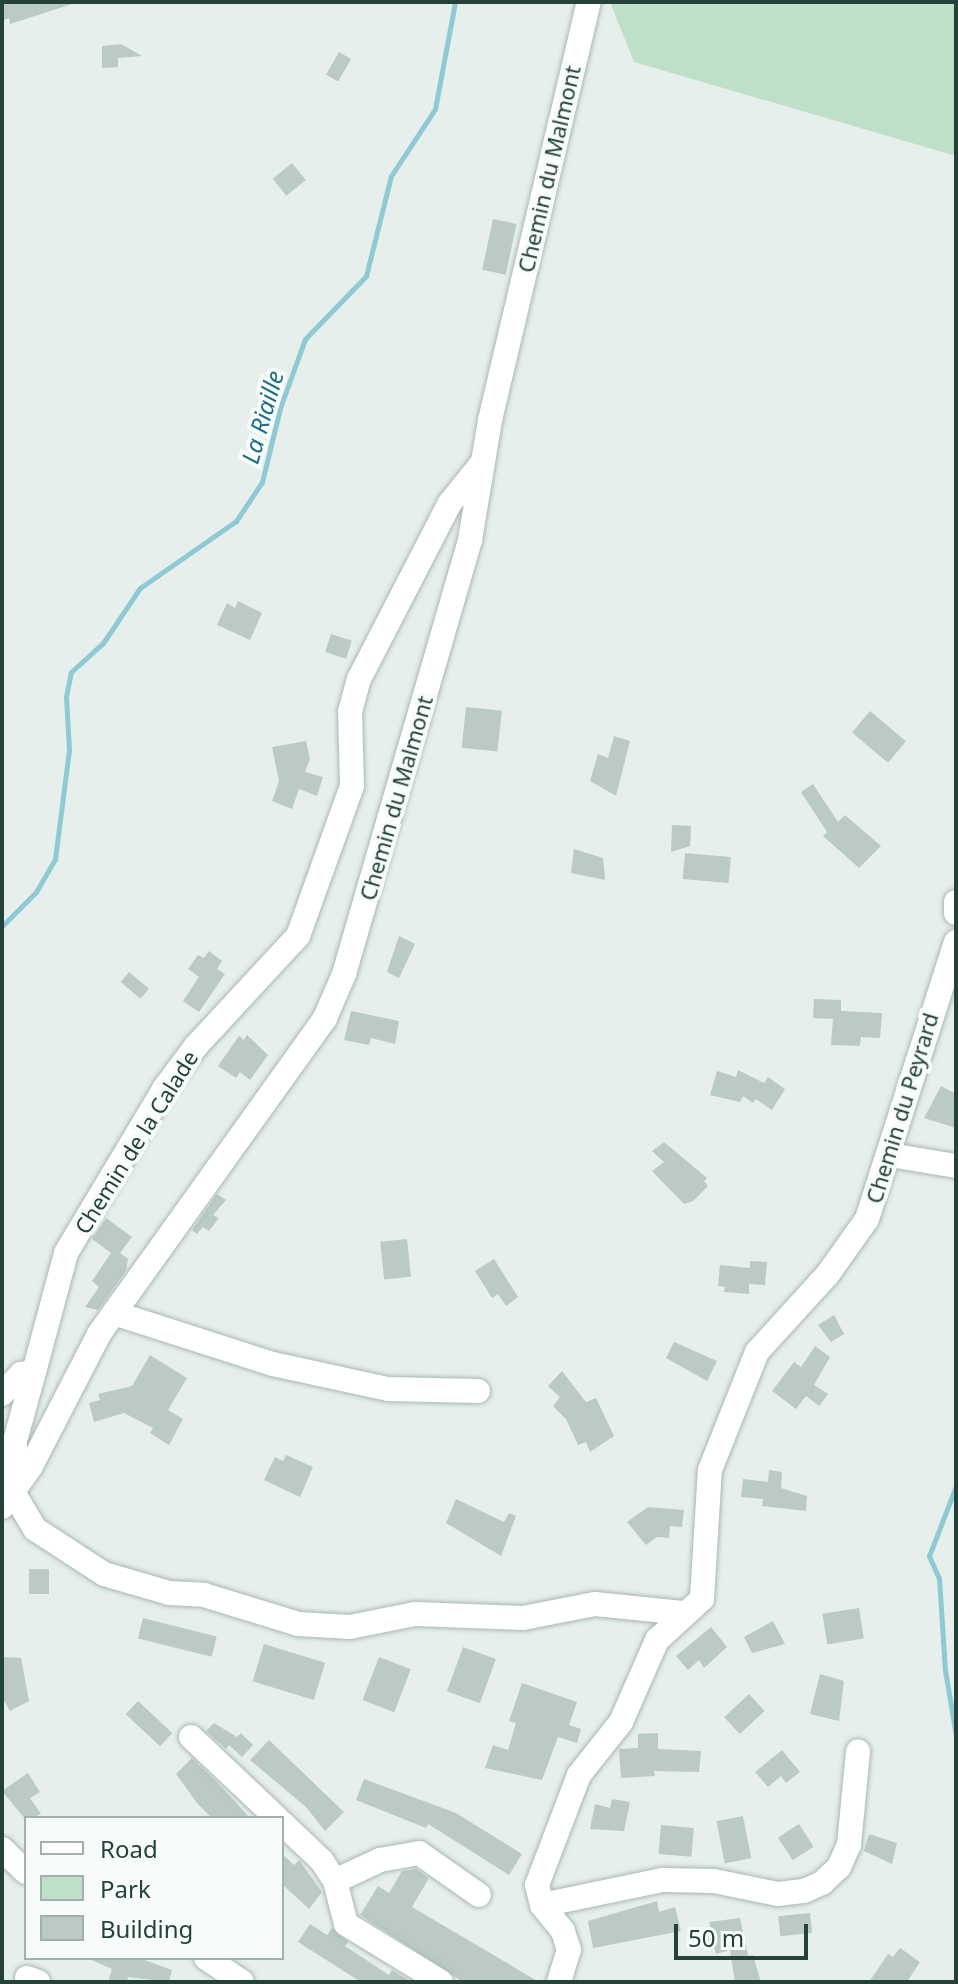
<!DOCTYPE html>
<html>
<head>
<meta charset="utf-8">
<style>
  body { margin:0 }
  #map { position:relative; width:958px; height:1984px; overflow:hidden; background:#e6efeb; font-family:"Noto Sans",sans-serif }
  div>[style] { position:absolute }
  .green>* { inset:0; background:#bfe0c8 }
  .stream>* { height:5px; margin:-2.5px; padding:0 2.5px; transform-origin:2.5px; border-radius:2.5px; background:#8ec9d4 }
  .building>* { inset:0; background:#bbcac4; transform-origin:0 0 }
  .roads { filter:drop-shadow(0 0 2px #a8b8b2) drop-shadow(0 0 2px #a8b8b2) }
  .minor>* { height:24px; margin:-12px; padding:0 12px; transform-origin:12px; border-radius:12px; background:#fff }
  span { translate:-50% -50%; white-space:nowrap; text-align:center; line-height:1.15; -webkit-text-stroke:8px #f7fbf9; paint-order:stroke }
  .street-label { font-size:22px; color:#24423a }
  .water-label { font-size:24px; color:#1c6f80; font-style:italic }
  .frame { position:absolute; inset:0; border:4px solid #24423a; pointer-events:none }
  .legend { position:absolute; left:24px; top:1816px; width:260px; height:144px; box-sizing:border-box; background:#f7fbf9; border:2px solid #a3b1ad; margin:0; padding:10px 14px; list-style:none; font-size:24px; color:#24423a }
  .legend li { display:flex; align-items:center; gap:16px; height:40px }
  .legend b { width:40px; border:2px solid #a3b1ad }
  .scale { position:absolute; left:674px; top:1924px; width:134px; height:36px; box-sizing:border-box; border:4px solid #24423a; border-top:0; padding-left:10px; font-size:24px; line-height:28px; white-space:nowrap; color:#24423a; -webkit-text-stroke:6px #f7fbf9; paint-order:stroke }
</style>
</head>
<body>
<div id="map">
  <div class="green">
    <i style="clip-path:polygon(610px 2px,956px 2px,956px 156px,634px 62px)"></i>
  </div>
  <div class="stream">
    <i style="left:2px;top:926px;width:48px;rotate:-45deg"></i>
    <i style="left:36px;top:892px;width:38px;rotate:-60deg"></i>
    <i style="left:55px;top:859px;width:111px;rotate:-82.7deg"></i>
    <i style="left:69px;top:749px;width:52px;rotate:-93.3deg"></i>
    <i style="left:66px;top:697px;width:25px;rotate:-79deg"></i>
    <i style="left:71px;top:672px;width:43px;rotate:-42.2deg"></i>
    <i style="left:103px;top:643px;width:66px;rotate:-56.1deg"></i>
    <i style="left:140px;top:588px;width:117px;rotate:-34.9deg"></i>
    <i style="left:236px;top:521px;width:47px;rotate:-56.3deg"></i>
    <i style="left:262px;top:482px;width:76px;rotate:-76.3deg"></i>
    <i style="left:280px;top:408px;width:73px;rotate:-70.1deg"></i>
    <i style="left:305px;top:339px;width:88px;rotate:-45.9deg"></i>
    <i style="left:366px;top:276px;width:103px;rotate:-76deg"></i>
    <i style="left:391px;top:176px;width:80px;rotate:-56.7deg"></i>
    <i style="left:435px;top:109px;width:109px;rotate:-79.4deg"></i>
    <i style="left:956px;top:1486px;width:75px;rotate:111.1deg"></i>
    <i style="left:929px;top:1556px;width:24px;rotate:66deg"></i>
    <i style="left:939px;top:1578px;width:92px;rotate:86.3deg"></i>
    <i style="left:945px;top:1670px;width:67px;rotate:80.5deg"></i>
  </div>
  <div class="building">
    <i style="clip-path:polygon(11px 2px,72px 2px,72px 4px,10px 24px,9px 18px,2px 21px,2px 5px)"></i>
    <i style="clip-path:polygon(121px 44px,142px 56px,118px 58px,118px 67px,102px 68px,102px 46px)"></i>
    <i style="left:339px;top:52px;width:14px;height:26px;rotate:30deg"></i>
    <i style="left:292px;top:163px;width:22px;height:25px;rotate:51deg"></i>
    <i style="left:493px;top:219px;width:24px;height:52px;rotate:12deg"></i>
    <i style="clip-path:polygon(238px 601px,262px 613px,250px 640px,217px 625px,227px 603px,235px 608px)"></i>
    <i style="left:331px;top:634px;width:22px;height:19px;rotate:18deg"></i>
    <i style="left:466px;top:707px;width:36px;height:41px;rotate:6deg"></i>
    <i style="left:870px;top:711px;width:47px;height:28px;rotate:40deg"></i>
    <i style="clip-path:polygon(614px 736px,630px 741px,616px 796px,590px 781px,598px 754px,608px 758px)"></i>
    <i style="clip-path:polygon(306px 741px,310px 759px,305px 772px,323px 777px,317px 796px,299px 789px,292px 809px,272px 801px,279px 781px,272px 747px)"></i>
    <i style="clip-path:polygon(813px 784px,838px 822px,845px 815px,881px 846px,859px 868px,823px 836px,827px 832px,801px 792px)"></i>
    <i style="clip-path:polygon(672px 825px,691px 826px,690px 846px,671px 852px)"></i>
    <i style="clip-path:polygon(574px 849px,603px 858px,605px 880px,571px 873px)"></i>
    <i style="left:685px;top:853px;width:46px;height:26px;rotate:5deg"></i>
    <i style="clip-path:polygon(399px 936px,415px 944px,399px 978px,387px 972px)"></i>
    <i style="clip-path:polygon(209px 951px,222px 961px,217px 969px,225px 974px,199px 1012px,183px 1001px,199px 977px,188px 969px,198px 955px,204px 958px)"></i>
    <i style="left:129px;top:972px;width:26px;height:13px;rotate:40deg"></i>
    <i style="clip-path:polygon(814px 999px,841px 1000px,841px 1011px,882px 1013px,880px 1038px,861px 1037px,860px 1046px,831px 1045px,833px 1019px,813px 1018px)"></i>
    <i style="clip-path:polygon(351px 1011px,399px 1021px,395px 1044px,371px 1038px,369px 1045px,344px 1040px)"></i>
    <i style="clip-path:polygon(247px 1035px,268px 1055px,250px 1080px,240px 1072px,236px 1078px,218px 1066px,239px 1036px,244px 1040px)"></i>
    <i style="clip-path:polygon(738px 1070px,764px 1083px,768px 1077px,785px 1089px,772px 1110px,756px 1099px,753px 1103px,743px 1096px,740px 1102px,710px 1095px,717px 1071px,736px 1077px)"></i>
    <i style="clip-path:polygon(941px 1086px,956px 1094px,956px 1128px,924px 1118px)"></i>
    <i style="clip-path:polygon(664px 1142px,707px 1178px,704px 1181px,708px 1186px,693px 1201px,684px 1204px,652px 1171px,664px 1162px,652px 1151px)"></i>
    <i style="clip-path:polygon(217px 1194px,226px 1200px,213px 1215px,219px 1218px,209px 1231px,203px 1227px,197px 1234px,192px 1230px)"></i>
    <i style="clip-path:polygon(106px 1218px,132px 1237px,120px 1253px,128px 1259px,126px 1271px,98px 1310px,85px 1307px,99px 1287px,92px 1281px,111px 1253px,92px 1239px)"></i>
    <i style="left:407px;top:1239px;width:38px;height:27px;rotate:84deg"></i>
    <i style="clip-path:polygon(494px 1259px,518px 1297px,506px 1306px,498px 1294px,492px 1298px,475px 1271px)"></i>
    <i style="clip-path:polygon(750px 1261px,767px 1262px,765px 1285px,749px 1284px,749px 1294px,724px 1292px,725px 1287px,718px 1286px,720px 1265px,750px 1268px)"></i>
    <i style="clip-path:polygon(834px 1315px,844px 1334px,831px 1342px,818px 1325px)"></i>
    <i style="clip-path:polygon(674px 1342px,717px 1361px,707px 1381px,666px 1358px)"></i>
    <i style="clip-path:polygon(815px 1346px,830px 1357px,814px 1385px,828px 1394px,819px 1406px,806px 1396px,796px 1409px,772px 1391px,794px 1362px,801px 1367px)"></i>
    <i style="clip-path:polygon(150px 1355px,187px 1378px,168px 1410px,183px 1419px,169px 1445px,150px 1433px,153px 1428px,124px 1413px,94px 1422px,89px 1403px,100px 1400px,98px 1394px,132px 1386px)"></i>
    <i style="clip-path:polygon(562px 1371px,586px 1402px,596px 1398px,614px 1436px,590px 1452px,586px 1442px,578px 1445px,566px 1419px,553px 1406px,560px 1397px,548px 1386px)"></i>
    <i style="clip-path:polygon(286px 1455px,313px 1467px,300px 1497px,264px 1480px,275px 1457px,283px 1461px)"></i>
    <i style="clip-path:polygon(769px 1470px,782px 1472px,781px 1488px,807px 1496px,806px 1511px,762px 1506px,763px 1499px,741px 1497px,743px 1479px,768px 1482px)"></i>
    <i style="clip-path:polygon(456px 1499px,504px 1522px,509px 1513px,516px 1516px,501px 1556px,446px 1523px)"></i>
    <i style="clip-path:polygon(648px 1507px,684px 1510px,682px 1527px,670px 1526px,669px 1538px,657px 1537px,646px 1545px,627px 1522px)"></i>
    <i style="left:29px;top:1569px;width:20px;height:25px"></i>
    <i style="left:859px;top:1608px;width:31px;height:37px;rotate:81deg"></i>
    <i style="left:143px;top:1618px;width:76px;height:21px;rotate:14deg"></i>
    <i style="clip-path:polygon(773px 1621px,785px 1644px,752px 1653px,744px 1637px)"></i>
    <i style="clip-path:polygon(711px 1627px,727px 1647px,704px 1668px,699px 1660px,688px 1670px,676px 1656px)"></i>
    <i style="left:264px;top:1644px;width:64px;height:39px;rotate:17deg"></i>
    <i style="left:463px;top:1647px;width:35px;height:47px;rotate:20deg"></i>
    <i style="clip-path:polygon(2px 1657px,21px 1658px,29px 1701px,10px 1711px,2px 1697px)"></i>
    <i style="left:379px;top:1657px;width:34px;height:46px;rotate:21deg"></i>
    <i style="clip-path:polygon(820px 1674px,844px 1681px,839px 1721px,810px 1714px)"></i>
    <i style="clip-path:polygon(522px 1683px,577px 1702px,569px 1725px,581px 1729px,577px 1743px,558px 1737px,542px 1780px,485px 1768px,493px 1745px,508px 1750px,516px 1723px,509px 1721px)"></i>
    <i style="left:749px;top:1694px;width:23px;height:34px;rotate:47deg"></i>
    <i style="left:138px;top:1701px;width:47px;height:18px;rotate:43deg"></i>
    <i style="clip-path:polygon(214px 1723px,237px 1737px,241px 1733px,253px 1745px,242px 1757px,229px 1745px,226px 1749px,206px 1731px)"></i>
    <i style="clip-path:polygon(658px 1733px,658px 1749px,701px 1751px,699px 1772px,654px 1771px,655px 1776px,621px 1778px,619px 1749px,638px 1748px,638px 1734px)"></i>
    <i style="clip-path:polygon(269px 1740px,344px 1812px,325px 1831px,306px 1807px,250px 1760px)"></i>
    <i style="clip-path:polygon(782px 1750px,800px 1772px,786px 1783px,781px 1776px,768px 1787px,755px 1772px)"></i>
    <i style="clip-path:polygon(192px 1758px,217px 1782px,250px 1818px,212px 1818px,197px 1803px,176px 1774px)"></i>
    <i style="clip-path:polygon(28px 1773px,40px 1792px,30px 1798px,41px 1814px,26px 1820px,2px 1791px)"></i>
    <i style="clip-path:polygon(364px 1779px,456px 1813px,522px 1854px,509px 1875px,428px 1824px,426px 1828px,356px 1800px)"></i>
    <i style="clip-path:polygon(612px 1799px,630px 1802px,624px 1831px,590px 1829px,595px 1804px,610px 1808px)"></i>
    <i style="left:743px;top:1816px;width:43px;height:27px;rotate:79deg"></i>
    <i style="left:799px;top:1824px;width:27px;height:25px;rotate:57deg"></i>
    <i style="left:661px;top:1825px;width:33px;height:29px;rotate:5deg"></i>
    <i style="clip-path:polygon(869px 1834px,897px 1843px,892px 1864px,864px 1851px)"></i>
    <i style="clip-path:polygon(282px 1854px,294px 1865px,299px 1860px,322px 1892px,309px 1909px,282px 1884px)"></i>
    <i style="clip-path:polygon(416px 1869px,429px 1878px,412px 1907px,539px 1982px,463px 1982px,360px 1915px,378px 1886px,389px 1893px,402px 1871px)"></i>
    <i style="clip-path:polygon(657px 1901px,659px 1912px,675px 1907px,681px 1931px,593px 1948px,588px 1921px)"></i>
    <i style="left:810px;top:1913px;width:20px;height:32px;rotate:84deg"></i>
    <i style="clip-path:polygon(740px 1918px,748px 1956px,753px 1955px,761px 1982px,735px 1982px,730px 1950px,716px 1954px,714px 1947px,706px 1948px,703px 1930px,711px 1929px,709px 1922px)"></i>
    <i style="clip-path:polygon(310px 1924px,327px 1935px,332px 1928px,348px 1942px,345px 1946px,389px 1975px,392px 1970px,410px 1981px,361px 1982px,298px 1942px)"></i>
    <i style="clip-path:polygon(900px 1948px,920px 1962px,907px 1982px,869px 1982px,888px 1954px,893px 1957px)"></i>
    <i style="clip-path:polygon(87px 1958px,139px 1958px,172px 1970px,169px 1982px,128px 1977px,127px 1982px,108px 1982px,112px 1969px)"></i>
  </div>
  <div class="roads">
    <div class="minor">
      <i style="left:956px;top:902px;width:11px;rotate:90deg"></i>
      <i style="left:890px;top:1155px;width:67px;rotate:9.5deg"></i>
      <i style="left:114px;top:1313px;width:167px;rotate:17.8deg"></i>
      <i style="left:273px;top:1364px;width:118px;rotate:12.3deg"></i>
      <i style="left:388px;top:1389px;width:90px;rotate:1.3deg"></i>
      <i style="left:34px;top:1372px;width:123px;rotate:-74.9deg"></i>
      <i style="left:66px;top:1253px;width:191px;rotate:-59.1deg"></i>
      <i style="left:164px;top:1089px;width:54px;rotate:-53.3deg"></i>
      <i style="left:196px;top:1046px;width:150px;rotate:-47.2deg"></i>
      <i style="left:298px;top:936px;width:159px;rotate:-70.2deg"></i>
      <i style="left:352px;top:786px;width:74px;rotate:-91.5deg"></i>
      <i style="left:350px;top:712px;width:34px;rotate:-75deg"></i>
      <i style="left:359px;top:679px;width:198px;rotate:-62.7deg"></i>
      <i style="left:450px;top:503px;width:51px;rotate:-51.3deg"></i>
      <i style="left:2px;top:1394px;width:28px;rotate:-46deg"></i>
      <i style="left:21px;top:1374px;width:13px;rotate:-9deg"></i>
      <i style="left:34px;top:1372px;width:72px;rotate:105.4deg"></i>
      <i style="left:15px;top:1441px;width:53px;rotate:91.1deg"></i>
      <i style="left:14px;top:1494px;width:41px;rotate:59deg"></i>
      <i style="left:35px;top:1529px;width:82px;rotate:33.1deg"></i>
      <i style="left:104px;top:1574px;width:68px;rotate:16.3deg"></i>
      <i style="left:169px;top:1593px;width:35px;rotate:3deg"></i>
      <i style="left:204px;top:1595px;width:98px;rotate:17.1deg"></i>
      <i style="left:298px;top:1624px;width:52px;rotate:3.3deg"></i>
      <i style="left:350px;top:1627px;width:66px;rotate:-11.3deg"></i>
      <i style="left:415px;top:1614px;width:108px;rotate:2.1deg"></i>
      <i style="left:523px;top:1618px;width:73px;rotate:-11deg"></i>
      <i style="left:595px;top:1604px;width:88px;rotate:5.8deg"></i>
      <i style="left:2px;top:1507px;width:50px;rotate:-54.7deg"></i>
      <i style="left:31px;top:1466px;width:148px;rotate:-62.7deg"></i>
      <i style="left:99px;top:1334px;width:388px;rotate:-54.4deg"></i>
      <i style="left:325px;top:1018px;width:48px;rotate:-66.6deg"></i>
      <i style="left:344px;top:974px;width:452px;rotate:-73.8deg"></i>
      <i style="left:470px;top:540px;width:122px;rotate:-80.5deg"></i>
      <i style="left:490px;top:420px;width:430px;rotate:-76.7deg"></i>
      <i style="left:191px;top:1737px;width:118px;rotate:43.3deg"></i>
      <i style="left:282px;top:1823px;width:55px;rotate:43.5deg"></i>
      <i style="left:322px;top:1861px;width:24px;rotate:57deg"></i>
      <i style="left:335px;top:1881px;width:44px;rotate:75.7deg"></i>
      <i style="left:346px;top:1924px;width:111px;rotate:31.4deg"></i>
      <i style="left:2px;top:1849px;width:33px;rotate:44deg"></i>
      <i style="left:335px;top:1881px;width:50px;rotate:-25deg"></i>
      <i style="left:380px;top:1860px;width:40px;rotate:-10deg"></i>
      <i style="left:419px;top:1853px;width:73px;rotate:35deg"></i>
      <i style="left:542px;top:1905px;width:124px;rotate:-11.7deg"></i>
      <i style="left:663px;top:1880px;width:51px;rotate:1.1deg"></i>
      <i style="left:714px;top:1881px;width:65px;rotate:11.5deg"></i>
      <i style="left:778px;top:1894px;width:26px;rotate:-7deg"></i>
      <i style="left:804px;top:1891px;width:20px;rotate:-24deg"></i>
      <i style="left:822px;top:1883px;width:23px;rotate:-43deg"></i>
      <i style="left:839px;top:1867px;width:24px;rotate:-66deg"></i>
      <i style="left:849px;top:1845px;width:94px;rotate:-84.5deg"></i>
      <i style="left:206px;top:1958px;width:43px;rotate:33.7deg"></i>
      <i style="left:27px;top:1978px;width:12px;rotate:20deg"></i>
      <i style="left:559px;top:1982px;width:34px;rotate:-73deg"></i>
      <i style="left:569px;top:1950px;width:20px;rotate:-108deg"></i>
      <i style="left:563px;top:1931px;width:33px;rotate:-129deg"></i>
      <i style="left:542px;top:1905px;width:21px;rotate:-104deg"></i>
      <i style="left:537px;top:1885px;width:118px;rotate:-69.1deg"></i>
      <i style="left:579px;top:1775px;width:68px;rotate:-51.6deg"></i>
      <i style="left:621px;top:1722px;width:90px;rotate:-66.3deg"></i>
      <i style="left:657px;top:1640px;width:61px;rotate:-42.3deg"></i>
      <i style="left:702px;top:1599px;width:129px;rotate:-86.5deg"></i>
      <i style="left:710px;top:1470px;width:127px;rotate:-68.3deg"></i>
      <i style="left:757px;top:1352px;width:105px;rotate:-47.7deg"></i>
      <i style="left:828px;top:1274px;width:67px;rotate:-54.7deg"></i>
      <i style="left:867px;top:1219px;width:291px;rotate:-72.2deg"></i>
    </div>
  </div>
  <div class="street-label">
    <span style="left:549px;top:169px;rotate:-77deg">Chemin du Malmont</span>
    <span style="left:396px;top:798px;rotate:-74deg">Chemin du Malmont</span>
    <span style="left:902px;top:1108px;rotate:-73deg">Chemin du Peyrard</span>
    <span style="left:136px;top:1142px;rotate:-58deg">Chemin de la Calade</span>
  </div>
  <div class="water-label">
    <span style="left:262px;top:417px;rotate:-74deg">La Riaille</span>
  </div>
  <div class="frame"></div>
  <ul class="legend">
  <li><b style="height:10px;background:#fff"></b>Road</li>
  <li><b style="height:22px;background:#bfe0c8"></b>Park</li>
  <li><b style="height:22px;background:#bbcac4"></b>Building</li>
  </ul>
  <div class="scale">50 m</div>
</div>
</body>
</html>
